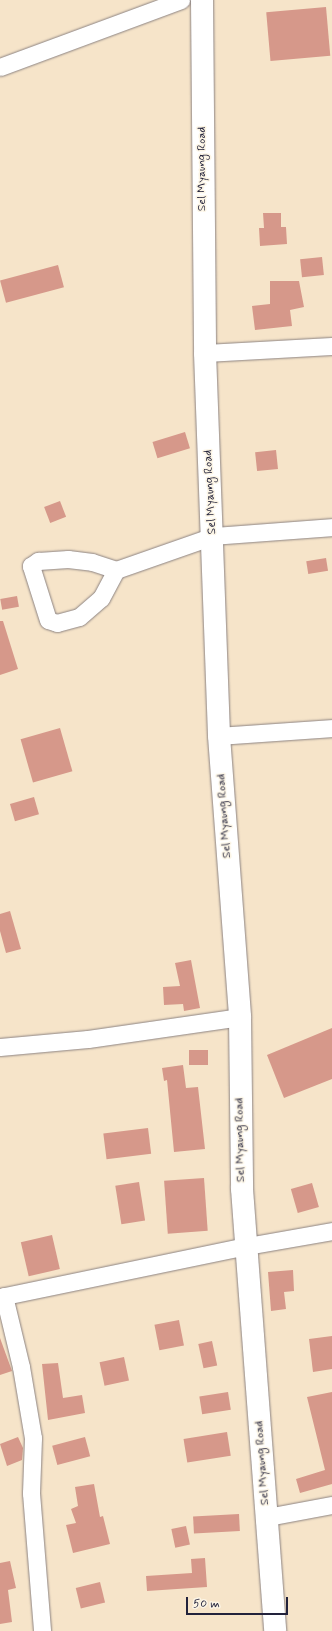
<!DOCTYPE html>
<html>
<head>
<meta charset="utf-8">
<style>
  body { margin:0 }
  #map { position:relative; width:332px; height:1631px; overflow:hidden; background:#f6e4c9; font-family:Mynerve,sans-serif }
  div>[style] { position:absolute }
  .building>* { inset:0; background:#d6988a; transform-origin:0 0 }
  .roads { filter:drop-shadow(0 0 1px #8c8382) drop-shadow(0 0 1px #8c8382) }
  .minor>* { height:17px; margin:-8.5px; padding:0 8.5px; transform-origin:8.5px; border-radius:8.5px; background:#fff }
  .major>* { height:22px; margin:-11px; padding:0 11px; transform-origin:11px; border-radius:11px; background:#fff }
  span { translate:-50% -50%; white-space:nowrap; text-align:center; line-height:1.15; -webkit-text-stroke:3px #fcf5e5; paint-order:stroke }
  .street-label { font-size:12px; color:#22223b }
  .scale { position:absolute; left:186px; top:1597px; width:102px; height:18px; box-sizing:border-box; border:2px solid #22223b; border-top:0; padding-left:5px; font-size:12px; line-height:14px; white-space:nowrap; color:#22223b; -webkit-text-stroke:3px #fcf5e5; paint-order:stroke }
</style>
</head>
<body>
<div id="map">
  <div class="building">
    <i style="left:326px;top:7px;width:49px;height:60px;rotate:85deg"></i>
    <i style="clip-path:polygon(263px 213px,281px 213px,281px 227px,286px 227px,287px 244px,260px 246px,259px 228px,264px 228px)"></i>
    <i style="left:322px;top:257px;width:18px;height:22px;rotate:84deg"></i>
    <i style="left:58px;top:265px;width:23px;height:60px;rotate:75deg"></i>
    <i style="clip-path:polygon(270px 281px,299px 281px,304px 307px,290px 310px,292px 326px,255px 330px,252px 306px,270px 304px)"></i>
    <i style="left:185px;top:432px;width:17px;height:34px;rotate:73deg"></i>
    <i style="left:276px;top:450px;width:19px;height:21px;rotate:84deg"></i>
    <i style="left:60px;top:501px;width:17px;height:17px;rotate:69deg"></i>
    <i style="left:326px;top:558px;width:13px;height:20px;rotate:81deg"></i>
    <i style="left:17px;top:596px;width:11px;height:17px;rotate:80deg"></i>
    <i style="clip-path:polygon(0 621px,3px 621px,18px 669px,0 675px)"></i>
    <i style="left:60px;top:728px;width:45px;height:41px;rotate:74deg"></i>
    <i style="left:34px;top:797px;width:18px;height:25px;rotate:74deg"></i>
    <i style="clip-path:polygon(10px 911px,21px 949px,6px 953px,0 931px,0 914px)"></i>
    <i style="clip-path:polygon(191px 960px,200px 1008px,184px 1011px,183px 1004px,164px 1005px,163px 987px,180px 986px,175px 963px)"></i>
    <i style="clip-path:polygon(332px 1028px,332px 1079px,284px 1098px,267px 1055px)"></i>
    <i style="left:189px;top:1050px;width:19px;height:15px"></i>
    <i style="clip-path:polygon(183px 1065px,186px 1088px,198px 1087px,205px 1149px,174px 1152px,167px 1080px,164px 1081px,162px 1068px)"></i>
    <i style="left:148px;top:1128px;width:26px;height:45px;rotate:83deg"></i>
    <i style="left:204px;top:1178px;width:53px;height:40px;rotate:86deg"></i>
    <i style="left:139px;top:1182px;width:39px;height:24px;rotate:81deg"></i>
    <i style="left:312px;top:1183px;width:25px;height:22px;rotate:74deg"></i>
    <i style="left:52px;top:1235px;width:35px;height:32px;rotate:77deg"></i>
    <i style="clip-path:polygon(293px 1270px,294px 1291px,284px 1292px,286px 1309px,271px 1311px,268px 1272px)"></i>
    <i style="left:179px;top:1320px;width:26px;height:25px;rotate:79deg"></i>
    <i style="clip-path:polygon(332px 1336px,332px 1369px,313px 1372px,309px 1339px)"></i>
    <i style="clip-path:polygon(0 1338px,12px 1371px,0 1375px)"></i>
    <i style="left:212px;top:1341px;width:25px;height:14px;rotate:78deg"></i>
    <i style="left:124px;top:1357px;width:24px;height:25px;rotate:78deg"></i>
    <i style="clip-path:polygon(58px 1363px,63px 1398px,82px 1395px,85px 1413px,48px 1420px,42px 1364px)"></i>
    <i style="left:228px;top:1392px;width:18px;height:29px;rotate:81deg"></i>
    <i style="clip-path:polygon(332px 1392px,332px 1484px,300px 1493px,296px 1479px,325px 1470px,307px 1397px)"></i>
    <i style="left:227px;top:1432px;width:24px;height:44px;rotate:81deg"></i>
    <i style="clip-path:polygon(18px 1437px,23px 1448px,22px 1460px,7px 1466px,0 1444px)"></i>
    <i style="left:85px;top:1437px;width:20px;height:34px;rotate:75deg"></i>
    <i style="clip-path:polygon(94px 1484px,100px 1517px,103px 1516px,110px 1544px,73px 1553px,66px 1525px,76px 1523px,71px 1509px,78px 1506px,75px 1487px)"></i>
    <i style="left:239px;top:1514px;width:17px;height:46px;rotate:87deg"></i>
    <i style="left:186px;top:1526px;width:19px;height:15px;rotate:78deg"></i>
    <i style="clip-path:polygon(205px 1558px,207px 1587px,147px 1591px,146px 1576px,192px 1573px,191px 1559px)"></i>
    <i style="clip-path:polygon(10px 1561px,16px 1588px,8px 1590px,12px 1622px,0 1624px,0 1563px)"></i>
    <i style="left:100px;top:1582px;width:21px;height:25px;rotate:76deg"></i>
  </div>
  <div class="roads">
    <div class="minor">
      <i style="left:0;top:67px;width:193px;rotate:-20.3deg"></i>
      <i style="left:205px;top:353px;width:127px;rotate:-3.2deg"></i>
      <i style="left:68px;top:559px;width:24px;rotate:7deg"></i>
      <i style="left:92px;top:562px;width:25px;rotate:18deg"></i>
      <i style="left:116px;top:570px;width:32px;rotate:118deg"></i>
      <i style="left:101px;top:598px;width:29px;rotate:139deg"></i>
      <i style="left:79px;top:617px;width:23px;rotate:165deg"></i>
      <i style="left:57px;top:623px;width:9px;rotate:-162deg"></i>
      <i style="left:48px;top:620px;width:57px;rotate:-107.5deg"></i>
      <i style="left:31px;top:566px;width:9px;rotate:-36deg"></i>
      <i style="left:38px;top:561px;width:30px;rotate:-4deg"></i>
      <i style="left:116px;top:570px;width:103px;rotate:-19.3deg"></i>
      <i style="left:213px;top:536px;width:119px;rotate:-4.3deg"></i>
      <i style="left:219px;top:736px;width:113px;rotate:-4deg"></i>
      <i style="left:0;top:1047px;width:88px;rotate:-5.2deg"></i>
      <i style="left:88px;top:1039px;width:154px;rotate:-8.2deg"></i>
      <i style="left:4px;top:1296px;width:73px;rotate:76.5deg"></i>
      <i style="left:21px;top:1367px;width:72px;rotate:80.4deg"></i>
      <i style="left:33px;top:1438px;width:55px;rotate:92.1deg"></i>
      <i style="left:31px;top:1493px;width:138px;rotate:85.4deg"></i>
      <i style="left:0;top:1297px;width:252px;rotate:-11.7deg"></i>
      <i style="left:247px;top:1246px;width:86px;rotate:-10deg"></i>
      <i style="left:267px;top:1517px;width:66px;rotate:-10.5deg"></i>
    </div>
    <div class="major">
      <i style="left:202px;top:0;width:353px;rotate:89.5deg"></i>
      <i style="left:205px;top:353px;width:383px;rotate:87.9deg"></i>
      <i style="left:219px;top:736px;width:282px;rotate:85.7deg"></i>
      <i style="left:240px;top:1017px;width:172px;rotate:89.3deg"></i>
      <i style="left:242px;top:1189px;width:443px;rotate:85.7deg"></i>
    </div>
  </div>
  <div class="street-label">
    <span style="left:203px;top:169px;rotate:-90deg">Sel Myaung Road</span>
    <span style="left:211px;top:492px;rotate:-93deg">Sel Myaung Road</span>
    <span style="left:225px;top:816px;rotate:-94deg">Sel Myaung Road</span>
    <span style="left:241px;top:1140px;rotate:-91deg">Sel Myaung Road</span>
    <span style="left:263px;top:1463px;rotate:-94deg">Sel Myaung Road</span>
  </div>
  <div class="scale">50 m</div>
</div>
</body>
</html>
